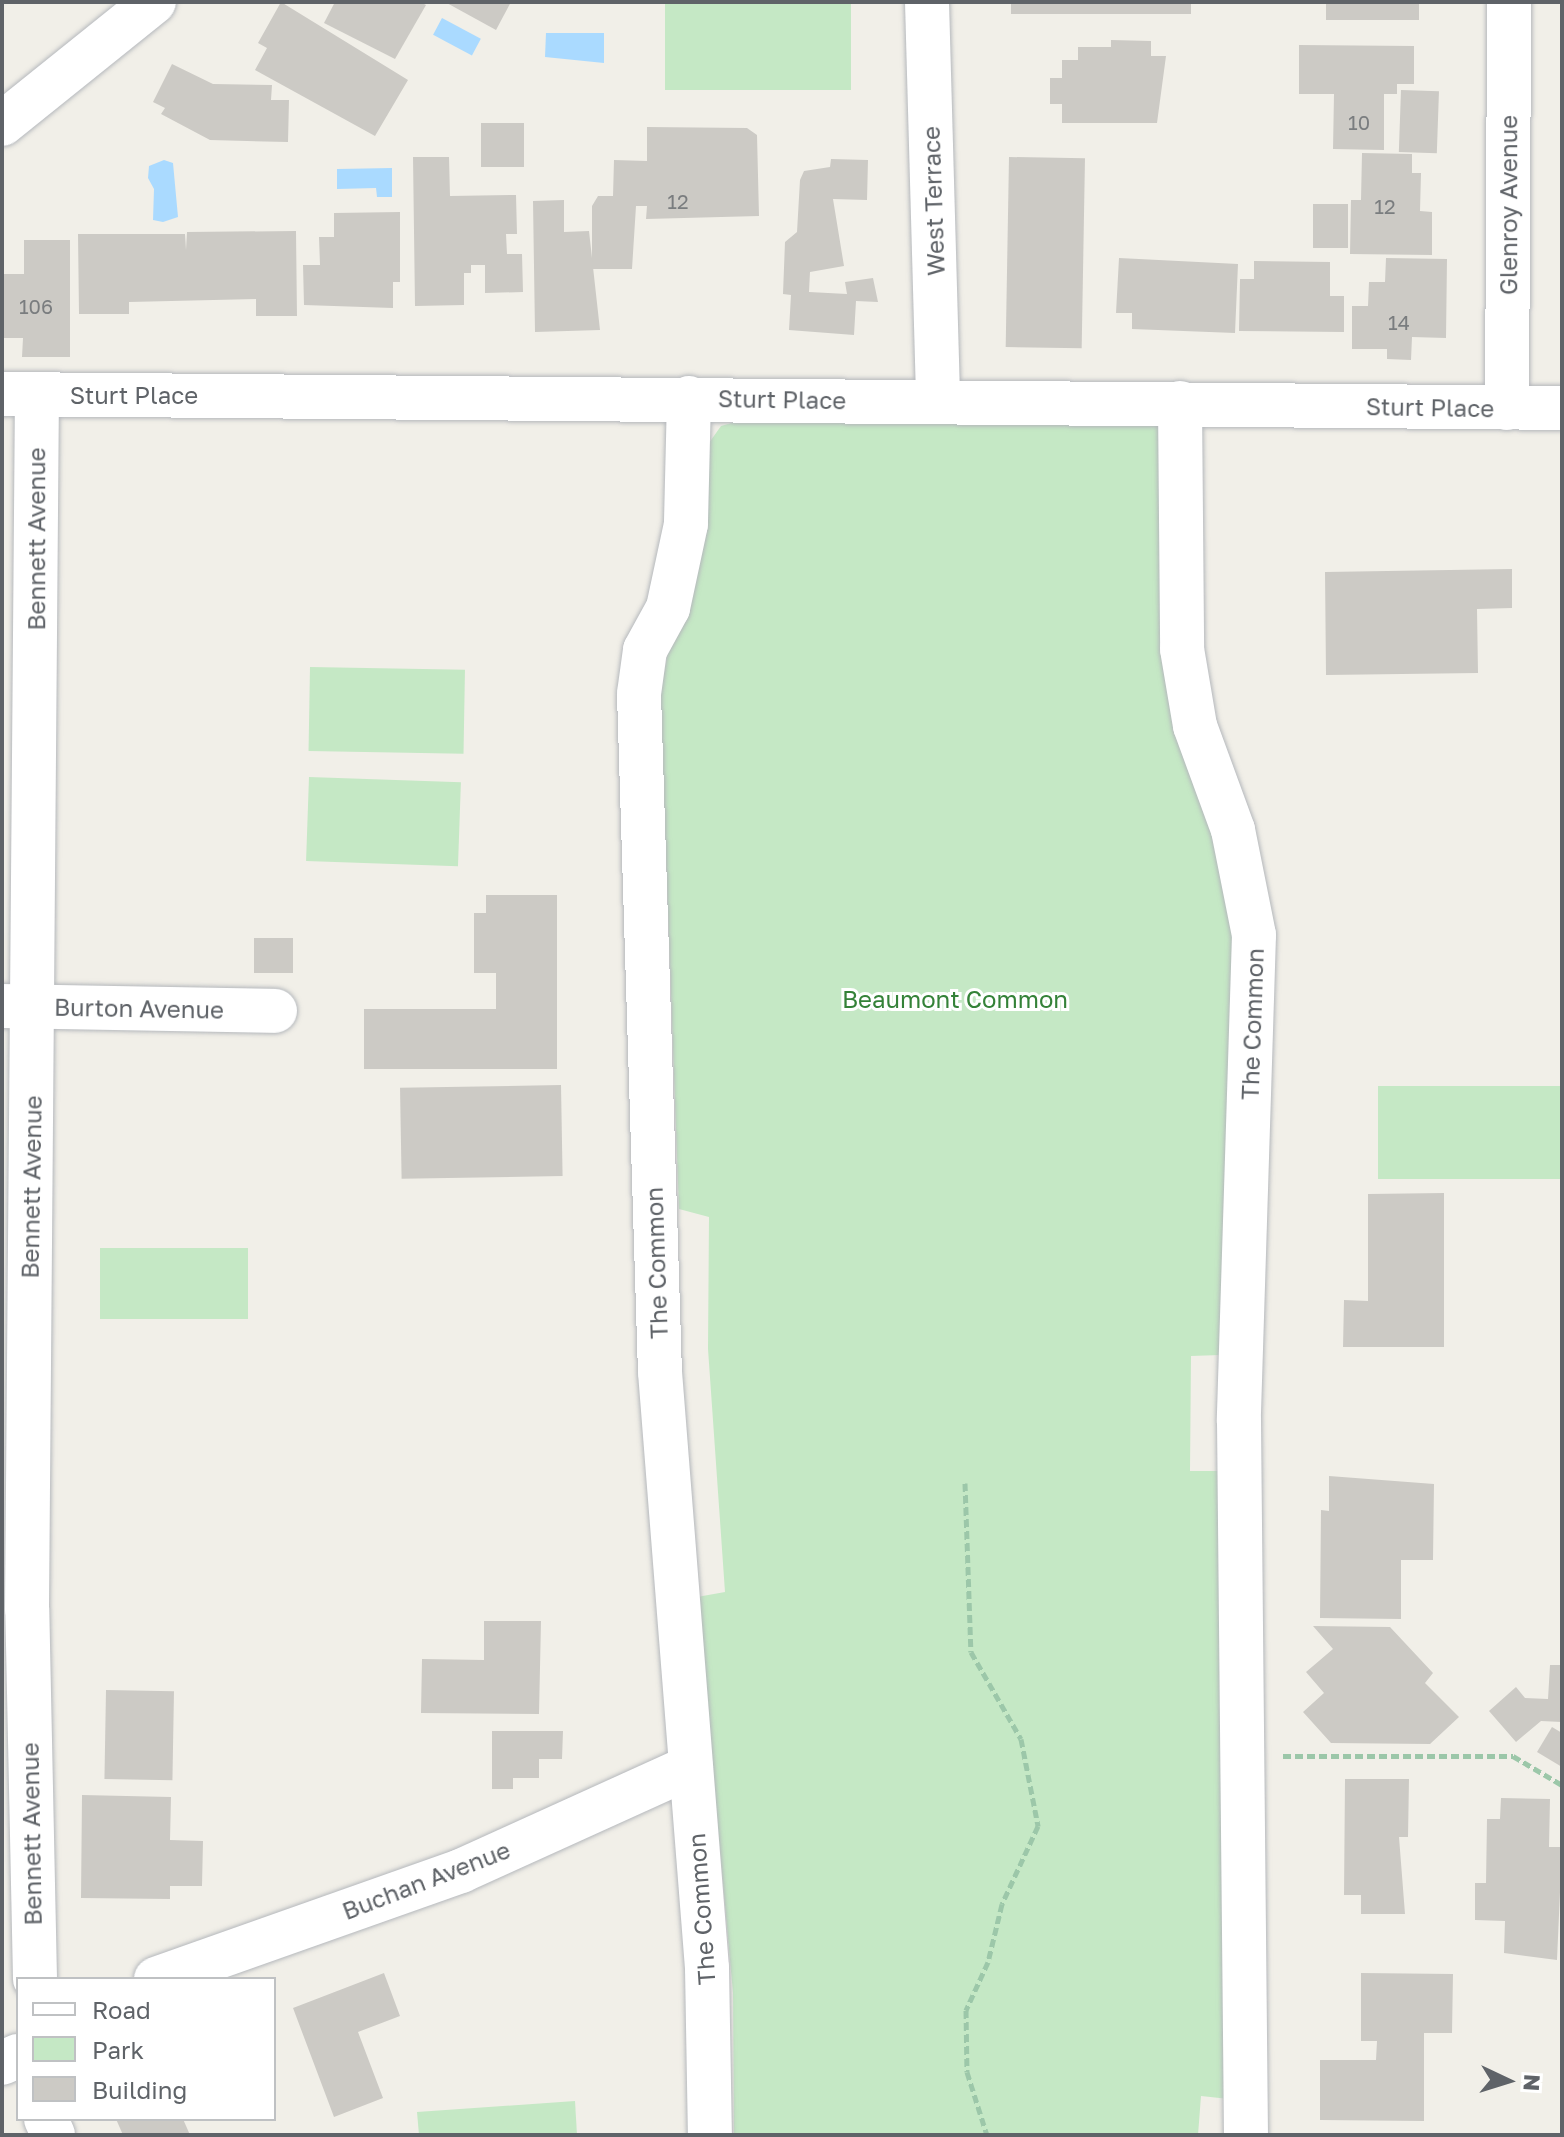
<!DOCTYPE html>
<html>
<head>
<meta charset="utf-8">
<style>
  body { margin:0 }
  #map { position:relative; width:1564px; height:2137px; overflow:hidden; background:#f1efe8; font-family:"Golos Text",sans-serif }
  div>[style] { position:absolute }
  .green>* { inset:0; background:#c5e8c5; transform-origin:0 0 }
  .water>* { inset:0; background:#aadaff; transform-origin:0 0 }
  .building>* { inset:0; background:#cccac5; transform-origin:0 0 }
  .path>* { height:5px; margin-top:-2.5px; transform-origin:0; background:repeating-linear-gradient(90deg,#9cc7a9 0 8px,transparent 0 12px) }
  .roads { filter:drop-shadow(0 0 2px #b5b8bc) drop-shadow(0 0 2px #b5b8bc) }
  .minor>* { height:44px; margin:-22px; padding:0 22px; transform-origin:22px; border-radius:22px; background:#fff }
  span { translate:-50% -50%; white-space:nowrap; text-align:center; line-height:1.15; -webkit-text-stroke:6px #fff; paint-order:stroke }
  .number-label { font-size:20px; color:#7a7d7f }
  .number-label span { -webkit-text-stroke-width:0 }
  .street-label { font-size:24px; color:#5f6368 }
  .park-label { font-size:24px; color:#348238 }
  .frame { position:absolute; inset:0; border:4px solid #5f6368; pointer-events:none }
  .legend { position:absolute; left:16px; top:1977px; width:260px; height:144px; box-sizing:border-box; background:#fff; border:2px solid #bfc1c3; margin:0; padding:10px 14px; list-style:none; font-size:24px; color:#5f6368 }
  .legend li { display:flex; align-items:center; gap:16px; height:40px }
  .legend b { width:40px; border:2px solid #bfc1c3 }
  .north { position:absolute; left:1468px; top:2041px; width:80px; height:80px; -webkit-text-stroke:6px #fff; paint-order:stroke; rotate:94deg; font-size:22px; font-weight:700; line-height:32px; text-align:center; color:#5f6368 }
  .north::after { content:''; display:block; margin:auto; width:28px; height:36px; background:#5f6368; clip-path:polygon(50% 0,100% 100%,50% 72%,0 100%) }
</style>
</head>
<body>
<div id="map">
  <div class="green">
    <i style="left:665px;top:2px;width:186px;height:88px"></i>
    <i style="clip-path:polygon(735px 422px,1175px 424px,1217px 844px,1237px 964px,1220px 1355px,1191px 1356px,1190px 1471px,1222px 1471px,1229px 2099px,1201px 2096px,1198px 2135px,734px 2135px,733px 1993px,697px 1597px,725px 1592px,708px 1349px,709px 1217px,679px 1209px,660px 696px,704px 450px,721px 426px)"></i>
    <i style="left:310px;top:667px;width:155px;height:84px;rotate:1deg"></i>
    <i style="left:309px;top:777px;width:152px;height:84px;rotate:2deg"></i>
    <i style="left:1562px;top:1086px;width:93px;height:184px;rotate:90deg"></i>
    <i style="left:100px;top:1248px;width:148px;height:71px"></i>
    <i style="clip-path:polygon(575px 2101px,577px 2135px,419px 2135px,417px 2112px)"></i>
  </div>
  <div class="water">
    <i style="left:442px;top:18px;width:44px;height:19px;rotate:28deg"></i>
    <i style="clip-path:polygon(546px 33px,604px 33px,604px 63px,545px 57px)"></i>
    <i style="clip-path:polygon(164px 160px,173px 163px,178px 217px,163px 222px,153px 220px,154px 189px,148px 178px,149px 166px)"></i>
    <i style="clip-path:polygon(392px 168px,392px 197px,377px 197px,376px 188px,337px 189px,337px 169px)"></i>
  </div>
  <div class="building">
    <i style="clip-path:polygon(281px 2px,408px 80px,375px 136px,255px 70px,267px 48px,258px 43px)"></i>
    <i style="clip-path:polygon(335px 2px,420px 2px,426px 5px,395px 59px,324px 23px)"></i>
    <i style="clip-path:polygon(445px 2px,511px 2px,496px 30px)"></i>
    <i style="left:1011px;top:2px;width:180px;height:12px"></i>
    <i style="left:1326px;top:2px;width:93px;height:18px"></i>
    <i style="clip-path:polygon(1111px 40px,1151px 41px,1151px 56px,1166px 56px,1157px 123px,1062px 123px,1062px 104px,1050px 104px,1050px 78px,1062px 78px,1062px 60px,1078px 60px,1078px 47px,1111px 47px)"></i>
    <i style="clip-path:polygon(1299px 45px,1414px 46px,1414px 84px,1397px 84px,1397px 94px,1384px 94px,1384px 150px,1333px 149px,1334px 94px,1299px 94px)"></i>
    <i style="clip-path:polygon(172px 64px,213px 84px,272px 85px,271px 100px,289px 100px,288px 142px,210px 140px,161px 114px,165px 108px,153px 102px)"></i>
    <i style="left:1401px;top:90px;width:38px;height:62px;rotate:2deg"></i>
    <i style="left:481px;top:123px;width:43px;height:44px"></i>
    <i style="clip-path:polygon(647px 127px,747px 128px,757px 135px,759px 216px,646px 219px,647px 206px,636px 206px,632px 269px,592px 269px,592px 206px,598px 196px,613px 196px,614px 160px,647px 161px)"></i>
    <i style="clip-path:polygon(1362px 153px,1412px 154px,1412px 173px,1421px 173px,1420px 211px,1432px 212px,1432px 255px,1350px 254px,1351px 200px,1361px 200px)"></i>
    <i style="clip-path:polygon(413px 157px,449px 157px,450px 196px,516px 195px,517px 234px,506px 234px,507px 254px,522px 254px,523px 292px,485px 293px,485px 265px,471px 265px,471px 273px,464px 273px,464px 305px,415px 306px)"></i>
    <i style="left:1009px;top:157px;width:76px;height:190px;rotate:1deg"></i>
    <i style="clip-path:polygon(831px 159px,868px 160px,867px 200px,833px 199px,844px 266px,810px 272px,809px 292px,847px 294px,845px 282px,873px 278px,878px 302px,856px 301px,854px 335px,789px 330px,791px 295px,783px 294px,785px 242px,797px 232px,800px 180px,804px 171px,830px 167px)"></i>
    <i style="clip-path:polygon(564px 200px,564px 232px,589px 231px,600px 330px,535px 332px,533px 201px)"></i>
    <i style="left:1313px;top:204px;width:35px;height:44px"></i>
    <i style="clip-path:polygon(400px 212px,400px 282px,393px 282px,393px 308px,304px 305px,303px 265px,320px 265px,319px 237px,334px 237px,334px 213px)"></i>
    <i style="clip-path:polygon(296px 231px,297px 316px,256px 316px,256px 299px,129px 302px,129px 314px,79px 314px,78px 234px,185px 234px,186px 250px,187px 232px)"></i>
    <i style="clip-path:polygon(24px 240px,70px 240px,70px 357px,22px 357px,23px 338px,2px 338px,2px 274px,24px 274px)"></i>
    <i style="clip-path:polygon(1119px 258px,1238px 264px,1235px 333px,1132px 329px,1132px 313px,1116px 313px)"></i>
    <i style="clip-path:polygon(1386px 258px,1447px 259px,1446px 338px,1412px 337px,1411px 360px,1387px 359px,1387px 349px,1352px 349px,1352px 306px,1368px 306px,1369px 282px,1385px 282px)"></i>
    <i style="clip-path:polygon(1254px 261px,1330px 262px,1330px 296px,1344px 296px,1344px 332px,1239px 331px,1240px 279px,1254px 279px)"></i>
    <i style="clip-path:polygon(1512px 569px,1512px 608px,1477px 609px,1478px 673px,1326px 675px,1325px 572px)"></i>
    <i style="clip-path:polygon(486px 895px,557px 895px,557px 1069px,364px 1069px,364px 1009px,496px 1009px,496px 973px,474px 973px,474px 913px,486px 913px)"></i>
    <i style="left:254px;top:938px;width:39px;height:35px"></i>
    <i style="left:561px;top:1085px;width:91px;height:161px;rotate:89deg"></i>
    <i style="clip-path:polygon(1444px 1193px,1444px 1347px,1343px 1347px,1344px 1300px,1368px 1301px,1368px 1194px)"></i>
    <i style="clip-path:polygon(1329px 1476px,1434px 1484px,1433px 1560px,1401px 1560px,1401px 1619px,1320px 1618px,1321px 1510px,1329px 1511px)"></i>
    <i style="clip-path:polygon(484px 1621px,541px 1621px,539px 1714px,421px 1713px,422px 1659px,484px 1660px)"></i>
    <i style="clip-path:polygon(1313px 1626px,1390px 1627px,1433px 1673px,1425px 1683px,1459px 1717px,1430px 1744px,1331px 1743px,1303px 1712px,1324px 1693px,1306px 1672px,1333px 1649px)"></i>
    <i style="clip-path:polygon(1550px 1665px,1562px 1665px,1562px 1722px,1541px 1721px,1516px 1742px,1489px 1711px,1516px 1687px,1525px 1698px,1548px 1699px)"></i>
    <i style="left:106px;top:1690px;width:68px;height:89px;rotate:1deg"></i>
    <i style="clip-path:polygon(1552px 1727px,1562px 1733px,1562px 1767px,1537px 1752px)"></i>
    <i style="clip-path:polygon(492px 1731px,563px 1731px,562px 1759px,539px 1759px,539px 1778px,513px 1778px,513px 1789px,492px 1789px)"></i>
    <i style="clip-path:polygon(1345px 1779px,1409px 1779px,1408px 1837px,1399px 1837px,1405px 1914px,1361px 1914px,1361px 1895px,1344px 1895px)"></i>
    <i style="clip-path:polygon(82px 1795px,171px 1797px,170px 1840px,203px 1841px,202px 1886px,170px 1886px,170px 1899px,81px 1898px)"></i>
    <i style="clip-path:polygon(1501px 1798px,1550px 1799px,1549px 1847px,1562px 1847px,1557px 1960px,1504px 1953px,1505px 1921px,1475px 1920px,1475px 1883px,1486px 1883px,1487px 1819px,1500px 1819px)"></i>
    <i style="clip-path:polygon(384px 1973px,400px 2016px,358px 2032px,383px 2098px,334px 2117px,293px 2008px)"></i>
    <i style="clip-path:polygon(1361px 1973px,1453px 1974px,1452px 2033px,1424px 2033px,1424px 2121px,1320px 2120px,1320px 2060px,1376px 2060px,1377px 2041px,1361px 2041px)"></i>
    <i style="clip-path:polygon(116px 2119px,183px 2119px,190px 2135px,123px 2135px)"></i>
  </div>
  <div class="path">
    <i style="left:965px;top:1483px;width:169px;rotate:88deg"></i>
    <i style="left:971px;top:1652px;width:100px;rotate:60.1deg"></i>
    <i style="left:1021px;top:1739px;width:89px;rotate:78.9deg"></i>
    <i style="left:1038px;top:1826px;width:86px;rotate:114.8deg"></i>
    <i style="left:1002px;top:1904px;width:60px;rotate:103.6deg"></i>
    <i style="left:988px;top:1962px;width:53px;rotate:114.6deg"></i>
    <i style="left:966px;top:2010px;width:62px;rotate:89.1deg"></i>
    <i style="left:967px;top:2072px;width:66px;rotate:72.4deg"></i>
    <i style="left:1283px;top:1756px;width:230px"></i>
    <i style="left:1513px;top:1756px;width:57px;rotate:30.6deg"></i>
  </div>
  <div class="roads">
    <div class="minor">
      <i style="left:927px;top:2px;width:398px;rotate:88.4deg"></i>
      <i style="left:2px;top:124px;width:195px;rotate:-38.8deg"></i>
      <i style="left:2px;top:394px;width:1560px;rotate:0.51deg"></i>
      <i style="left:689px;top:398px;width:126px;rotate:91.4deg"></i>
      <i style="left:686px;top:524px;width:86px;rotate:102.1deg"></i>
      <i style="left:668px;top:608px;width:48px;rotate:118.7deg"></i>
      <i style="left:645px;top:650px;width:44px;rotate:97.8deg"></i>
      <i style="left:639px;top:694px;width:678px;rotate:88.23deg"></i>
      <i style="left:660px;top:1372px;width:598px;rotate:85.49deg"></i>
      <i style="left:707px;top:1968px;width:167px;rotate:89deg"></i>
      <i style="left:1180px;top:403px;width:246px;rotate:89.5deg"></i>
      <i style="left:1182px;top:649px;width:78px;rotate:80.4deg"></i>
      <i style="left:1195px;top:726px;width:111px;rotate:69.9deg"></i>
      <i style="left:1233px;top:830px;width:107px;rotate:78.7deg"></i>
      <i style="left:1254px;top:935px;width:486px;rotate:91.8deg"></i>
      <i style="left:1239px;top:1421px;width:714px;rotate:89.44deg"></i>
      <i style="left:1507px;top:408px;width:406px;rotate:-89.7deg"></i>
      <i style="left:2px;top:1006px;width:273px;rotate:1deg"></i>
      <i style="left:35px;top:1979px;width:370px;rotate:-91.2deg"></i>
      <i style="left:27px;top:1609px;width:1215px;rotate:-89.53deg"></i>
      <i style="left:156px;top:1979px;width:324px;rotate:-19.5deg"></i>
      <i style="left:461px;top:1871px;width:252px;rotate:-24.4deg"></i>
      <i style="left:2px;top:2063px;width:17px;rotate:-24deg"></i>
      <i style="left:46px;top:2119px;width:17px;rotate:66deg"></i>
    </div>
  </div>
  <div class="number-label">
    <span style="left:1359px;top:122px">10</span>
    <span style="left:678px;top:201px">12</span>
    <span style="left:1385px;top:206px">12</span>
    <span style="left:36px;top:306px">106</span>
    <span style="left:1399px;top:322px">14</span>
  </div>
  <div class="street-label">
    <span style="left:933px;top:201px;rotate:-92deg">West Terrace</span>
    <span style="left:1508px;top:205px;rotate:-90deg">Glenroy Avenue</span>
    <span style="left:134px;top:395px">Sturt Place</span>
    <span style="left:782px;top:399px;rotate:1deg">Sturt Place</span>
    <span style="left:1430px;top:407px;rotate:1deg">Sturt Place</span>
    <span style="left:36px;top:539px;rotate:-90deg">Bennett Avenue</span>
    <span style="left:139px;top:1008px;rotate:1deg">Burton Avenue</span>
    <span style="left:1252px;top:1024px;rotate:-88deg">The Common</span>
    <span style="left:31px;top:1187px;rotate:-89deg">Bennett Avenue</span>
    <span style="left:656px;top:1263px;rotate:-92deg">The Common</span>
    <span style="left:31px;top:1834px;rotate:-91deg">Bennett Avenue</span>
    <span style="left:426px;top:1880px;rotate:-21deg">Buchan Avenue</span>
    <span style="left:701px;top:1909px;rotate:-94deg">The Common</span>
  </div>
  <div class="park-label">
    <span style="left:955px;top:999px">Beaumont Common</span>
  </div>
  <div class="frame"></div>
  <ul class="legend">
  <li><b style="height:10px;background:#fff"></b>Road</li>
  <li><b style="height:22px;background:#c5e8c5"></b>Park</li>
  <li><b style="height:22px;background:#cccac5"></b>Building</li>
  </ul>
  <div class="north">N</div>
</div>
</body>
</html>
